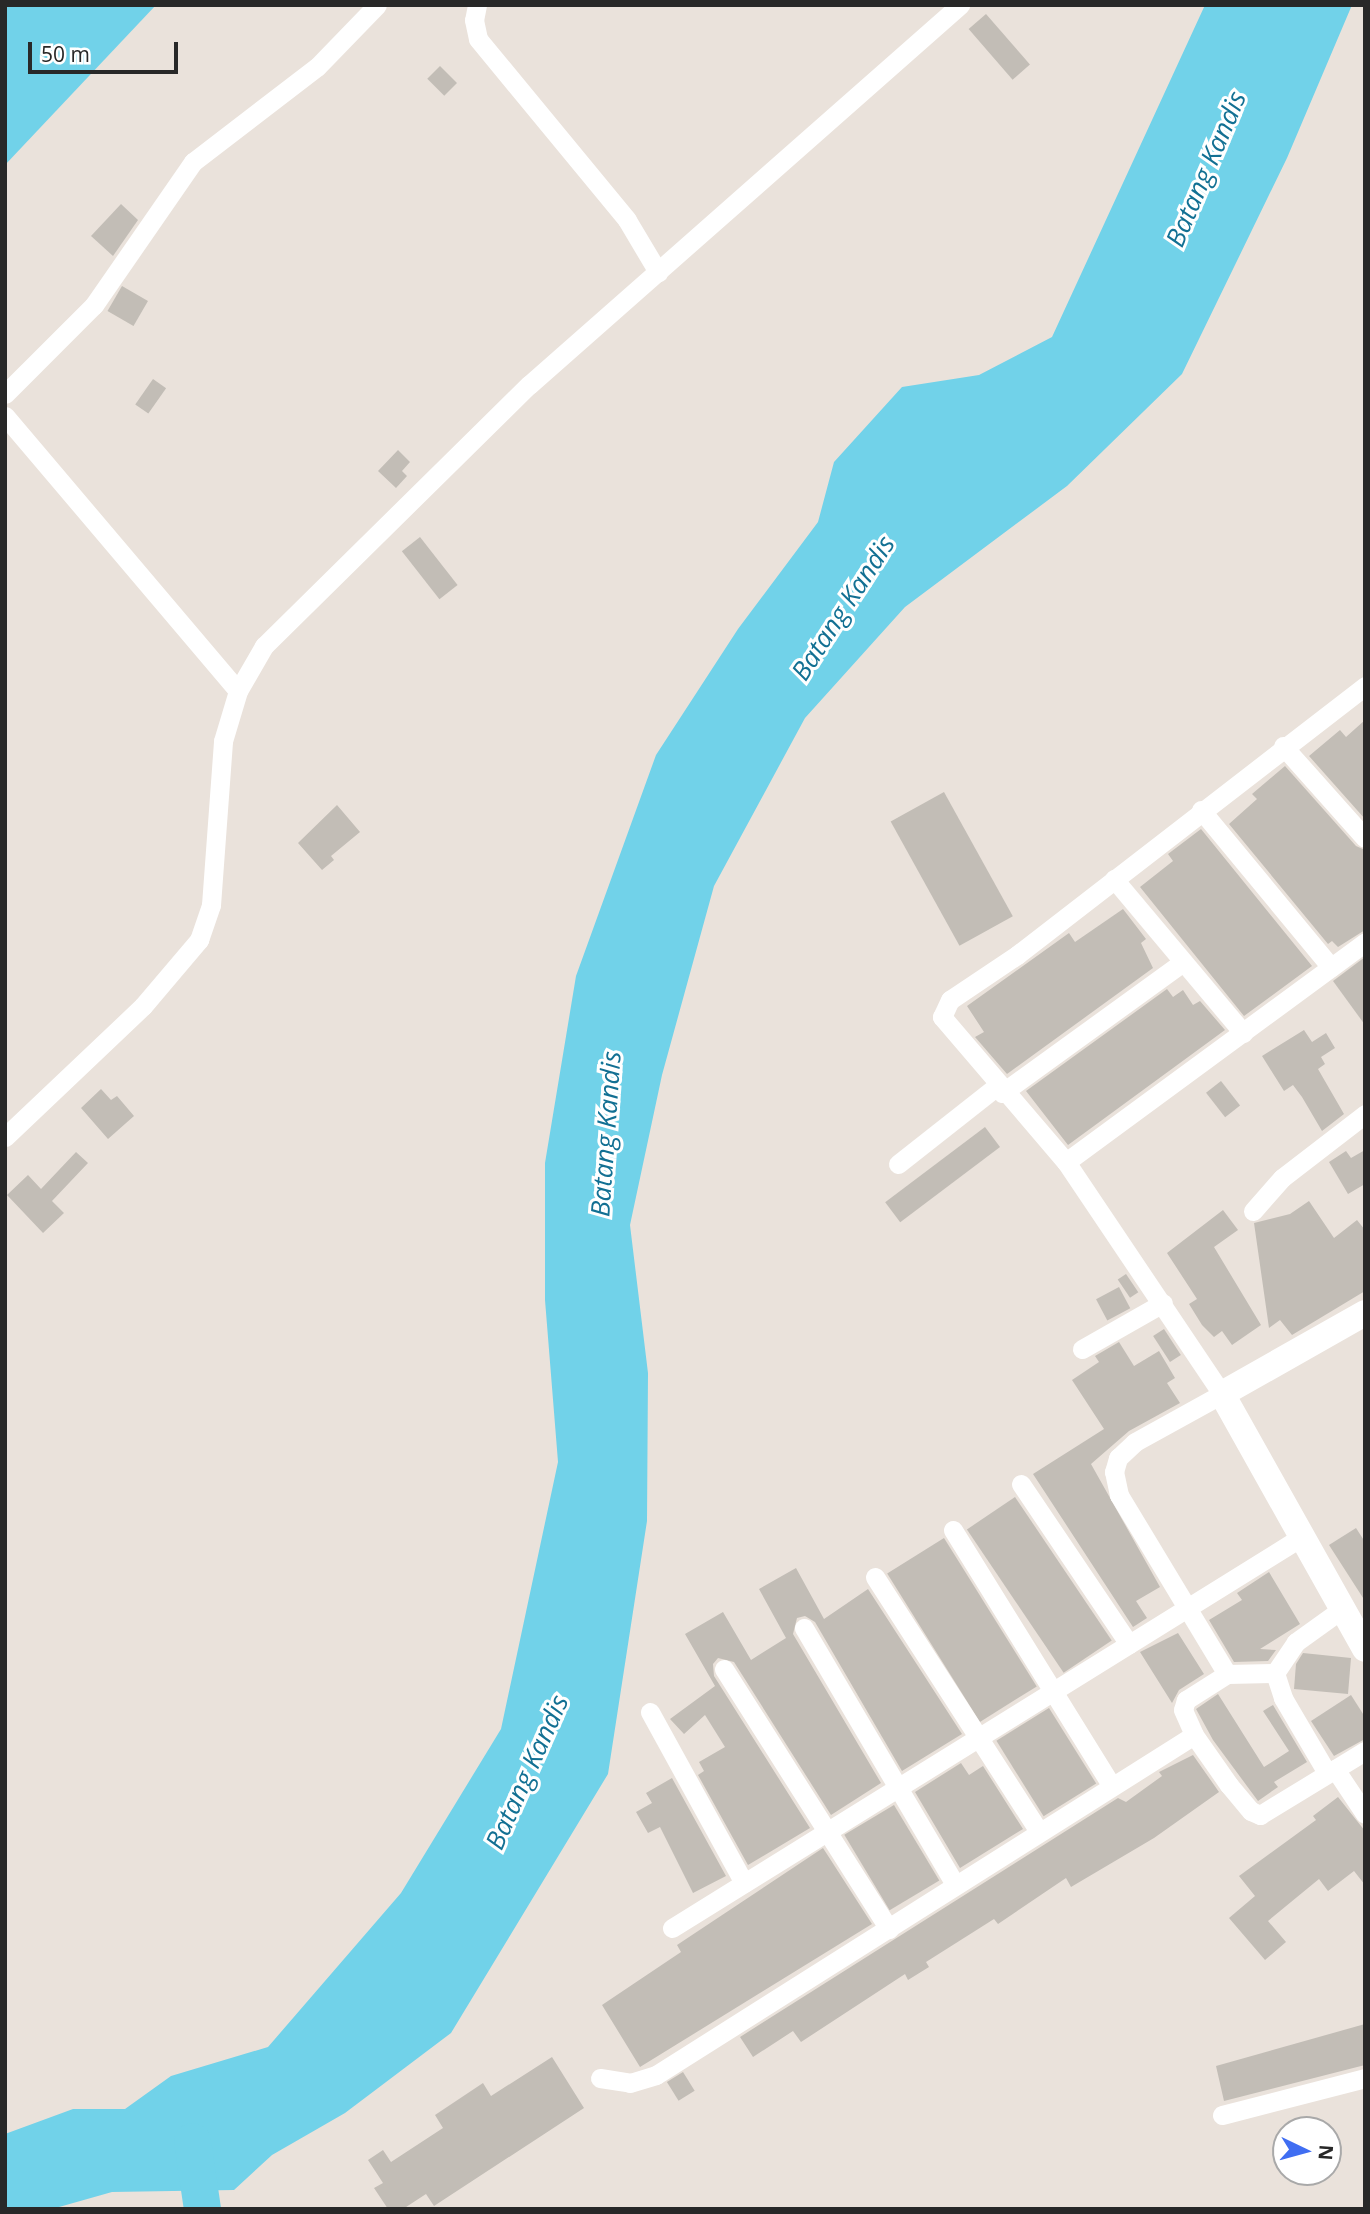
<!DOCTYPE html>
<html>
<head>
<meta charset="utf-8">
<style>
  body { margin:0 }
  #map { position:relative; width:1370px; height:2214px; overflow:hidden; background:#eae2db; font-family:"Open Sans",sans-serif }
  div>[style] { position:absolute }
  .water>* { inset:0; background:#71d2e9 }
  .river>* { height:37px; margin:-18.5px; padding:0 18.5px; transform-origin:18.5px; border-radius:18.5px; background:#71d2e9 }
  .building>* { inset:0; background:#c2bdb6; transform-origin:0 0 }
  .street>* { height:19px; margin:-9.5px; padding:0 9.5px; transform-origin:9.5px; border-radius:9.5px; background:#fff }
  .secondary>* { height:26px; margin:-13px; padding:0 13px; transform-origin:13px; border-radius:13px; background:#fff }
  span { translate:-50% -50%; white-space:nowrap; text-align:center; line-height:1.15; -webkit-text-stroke:6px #fff; paint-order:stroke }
  .water-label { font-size:26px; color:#127093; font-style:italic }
  .frame { position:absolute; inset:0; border:7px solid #282828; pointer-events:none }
  .north { position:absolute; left:1272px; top:2116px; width:70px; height:70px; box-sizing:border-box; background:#fff; border:2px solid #a9a9a9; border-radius:50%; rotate:95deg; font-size:19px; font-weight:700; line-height:28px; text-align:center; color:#282828 }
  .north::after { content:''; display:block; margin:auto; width:24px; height:32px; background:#406ef2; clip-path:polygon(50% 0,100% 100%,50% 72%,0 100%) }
  .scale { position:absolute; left:28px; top:42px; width:150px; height:32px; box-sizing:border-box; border:4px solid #282828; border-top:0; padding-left:9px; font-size:21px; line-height:24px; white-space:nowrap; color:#282828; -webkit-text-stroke:5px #fff; paint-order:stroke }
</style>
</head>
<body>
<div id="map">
  <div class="water">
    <i style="clip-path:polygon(5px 5px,156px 5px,5px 165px)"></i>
    <i style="clip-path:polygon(1205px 5px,1352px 5px,1287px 158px,1182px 374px,1067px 486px,905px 607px,805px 718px,714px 886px,662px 1075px,630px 1225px,648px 1373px,647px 1521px,608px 1774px,451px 2033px,345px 2113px,272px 2155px,234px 2190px,112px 2192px,52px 2209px,5px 2209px,5px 2134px,73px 2109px,125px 2109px,171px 2076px,268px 2047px,401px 1893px,501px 1729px,558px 1462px,545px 1300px,545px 1163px,576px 976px,656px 755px,738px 629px,818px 522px,834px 462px,902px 387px,979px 375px,1052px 337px)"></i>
  </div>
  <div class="river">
    <i style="left:192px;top:2141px;width:69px;rotate:81.6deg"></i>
  </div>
  <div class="building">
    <i style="left:986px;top:14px;width:67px;height:23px;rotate:49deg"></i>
    <i style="left:440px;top:66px;width:24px;height:18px;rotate:45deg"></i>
    <i style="clip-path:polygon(121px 204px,138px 220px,113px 256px,91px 236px)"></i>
    <i style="left:122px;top:286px;width:30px;height:29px;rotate:30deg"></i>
    <i style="left:153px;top:379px;width:16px;height:31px;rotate:35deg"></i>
    <i style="clip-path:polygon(398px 450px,410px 462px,402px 471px,407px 476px,396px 488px,378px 471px)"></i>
    <i style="left:420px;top:537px;width:61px;height:23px;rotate:52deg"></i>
    <i style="clip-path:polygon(1365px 720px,1365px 819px,1309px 756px,1340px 730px,1346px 737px)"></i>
    <i style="clip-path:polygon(1285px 766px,1356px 846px,1365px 850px,1365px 930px,1338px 947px,1332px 941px,1328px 944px,1229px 824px,1257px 799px,1252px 794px)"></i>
    <i style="left:944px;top:792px;width:142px;height:61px;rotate:61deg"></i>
    <i style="clip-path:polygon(337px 805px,360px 832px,331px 856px,334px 860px,322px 870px,298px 843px)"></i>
    <i style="clip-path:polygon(1201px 829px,1312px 966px,1244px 1016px,1140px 887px,1173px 861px,1168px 854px)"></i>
    <i style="clip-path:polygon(1123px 909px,1146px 939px,1141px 943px,1153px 968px,1007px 1074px,975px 1037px,984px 1032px,967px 1006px,1069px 933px,1075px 942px)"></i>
    <i style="clip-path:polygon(1365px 957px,1365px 1025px,1333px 981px)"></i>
    <i style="clip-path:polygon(1167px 989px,1173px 997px,1183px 990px,1193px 1005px,1200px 1001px,1225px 1030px,1068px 1145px,1026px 1091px)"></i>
    <i style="clip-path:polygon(1304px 1030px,1312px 1042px,1326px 1033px,1335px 1048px,1321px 1057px,1325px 1064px,1318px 1069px,1344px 1114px,1322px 1131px,1302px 1097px,1293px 1085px,1284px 1091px,1262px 1056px)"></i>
    <i style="left:1221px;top:1081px;width:31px;height:19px;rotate:52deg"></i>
    <i style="clip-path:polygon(101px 1089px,111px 1100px,117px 1096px,134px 1116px,108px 1139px,81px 1108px)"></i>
    <i style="left:985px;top:1127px;width:25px;height:125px;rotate:53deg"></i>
    <i style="clip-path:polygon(1365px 1150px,1365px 1184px,1348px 1194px,1329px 1162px,1346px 1151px,1351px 1158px)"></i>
    <i style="clip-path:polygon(76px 1152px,88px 1163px,52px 1201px,64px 1213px,43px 1233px,7px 1195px,28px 1175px,41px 1189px)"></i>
    <i style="clip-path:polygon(1309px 1201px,1334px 1238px,1357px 1220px,1365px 1230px,1365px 1291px,1292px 1335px,1280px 1320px,1269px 1328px,1254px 1223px,1290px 1214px)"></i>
    <i style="clip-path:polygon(1223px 1210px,1238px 1230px,1214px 1247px,1261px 1325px,1232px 1345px,1222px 1331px,1214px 1337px,1202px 1325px,1189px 1304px,1197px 1299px,1167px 1253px)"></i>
    <i style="left:1126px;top:1274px;width:22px;height:10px;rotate:56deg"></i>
    <i style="left:1119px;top:1287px;width:24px;height:26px;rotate:62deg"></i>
    <i style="left:1164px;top:1329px;width:31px;height:13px;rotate:57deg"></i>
    <i style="clip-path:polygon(1119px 1342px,1134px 1366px,1159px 1351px,1175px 1378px,1167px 1383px,1180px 1403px,1129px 1431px,1091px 1464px,1160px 1587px,1136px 1601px,1147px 1618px,1133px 1627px,1033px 1474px,1104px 1429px,1072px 1380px,1099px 1362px,1095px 1356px)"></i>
    <i style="left:1015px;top:1497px;width:173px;height:58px;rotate:56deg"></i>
    <i style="clip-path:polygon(1356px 1528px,1365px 1542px,1365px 1601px,1329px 1545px)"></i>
    <i style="left:944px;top:1538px;width:175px;height:67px;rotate:58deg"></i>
    <i style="clip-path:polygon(796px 1568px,824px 1619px,868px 1589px,962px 1734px,902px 1771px,815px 1622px,805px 1616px,797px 1618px,793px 1634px,881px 1783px,831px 1815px,734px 1662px,718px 1658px,713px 1664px,714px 1676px,810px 1828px,748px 1865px,698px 1775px,704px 1771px,699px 1762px,725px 1747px,705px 1715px,684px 1734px,670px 1719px,715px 1686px,685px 1634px,723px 1612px,751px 1660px,786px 1638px,759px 1589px)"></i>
    <i style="clip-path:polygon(1269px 1572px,1300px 1624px,1260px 1649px,1276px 1650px,1268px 1661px,1234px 1662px,1209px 1620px,1242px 1600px,1237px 1593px)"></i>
    <i style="clip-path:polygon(1178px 1633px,1204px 1674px,1179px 1690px,1172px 1703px,1140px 1652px)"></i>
    <i style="clip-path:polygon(1303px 1653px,1351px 1658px,1348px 1694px,1294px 1689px,1296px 1664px)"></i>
    <i style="clip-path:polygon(1218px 1694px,1264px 1767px,1289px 1751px,1263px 1711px,1273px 1705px,1307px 1762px,1274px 1782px,1278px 1787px,1258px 1801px,1213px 1740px,1196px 1709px)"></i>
    <i style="clip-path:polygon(1351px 1695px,1365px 1717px,1365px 1739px,1334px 1756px,1311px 1721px)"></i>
    <i style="left:1049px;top:1708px;width:89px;height:62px;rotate:58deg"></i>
    <i style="clip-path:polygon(1193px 1755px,1219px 1792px,1154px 1838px,1071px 1887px,1066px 1878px,998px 1924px,994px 1919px,926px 1962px,929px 1967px,908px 1980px,905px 1974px,801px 2042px,793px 2031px,753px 2057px,740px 2037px,1118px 1798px,1126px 1802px,1162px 1776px,1159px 1772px)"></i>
    <i style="clip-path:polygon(961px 1763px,969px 1775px,983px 1766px,1023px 1829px,960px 1868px,915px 1792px)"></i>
    <i style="clip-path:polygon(672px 1778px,726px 1876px,693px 1893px,660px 1827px,648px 1833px,636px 1812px,652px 1803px,646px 1793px)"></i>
    <i style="clip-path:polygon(1338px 1797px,1365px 1831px,1365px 1885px,1354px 1871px,1328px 1891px,1319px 1879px,1268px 1921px,1286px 1942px,1265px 1960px,1229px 1918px,1255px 1896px,1239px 1876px,1316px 1820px,1313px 1816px)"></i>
    <i style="left:894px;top:1805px;width:88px;height:58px;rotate:59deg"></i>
    <i style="clip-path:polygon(823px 1848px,872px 1924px,640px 2067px,602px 2005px,681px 1952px,677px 1945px)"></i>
    <i style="clip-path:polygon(1365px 2024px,1365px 2065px,1224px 2101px,1216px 2066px)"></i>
    <i style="clip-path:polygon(552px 2057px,584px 2108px,434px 2206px,426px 2194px,403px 2209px,388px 2209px,374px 2188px,383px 2183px,368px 2160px,383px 2150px,391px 2162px,443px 2128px,435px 2115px,483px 2083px,491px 2096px)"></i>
    <i style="left:683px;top:2072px;width:22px;height:19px;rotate:58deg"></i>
  </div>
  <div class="street">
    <i style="left:477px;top:5px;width:15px;rotate:101deg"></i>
    <i style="left:474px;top:20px;width:19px;rotate:78deg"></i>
    <i style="left:478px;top:39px;width:234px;rotate:50.5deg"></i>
    <i style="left:627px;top:220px;width:61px;rotate:59.2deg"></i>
    <i style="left:5px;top:394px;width:126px;rotate:-45deg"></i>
    <i style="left:94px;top:305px;width:174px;rotate:-55.3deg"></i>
    <i style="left:193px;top:162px;width:156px;rotate:-37.5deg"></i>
    <i style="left:317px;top:67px;width:86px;rotate:-45.9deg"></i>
    <i style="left:5px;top:416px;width:360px;rotate:49.7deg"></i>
    <i style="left:1283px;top:746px;width:123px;rotate:48.3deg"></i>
    <i style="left:1201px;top:810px;width:204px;rotate:50.4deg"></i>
    <i style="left:1114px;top:879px;width:201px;rotate:50deg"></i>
    <i style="left:1002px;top:1093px;width:223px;rotate:-35.9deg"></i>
    <i style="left:5px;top:1137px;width:190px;rotate:-43.5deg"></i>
    <i style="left:143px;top:1006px;width:87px;rotate:-49.7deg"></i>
    <i style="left:199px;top:940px;width:37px;rotate:-71deg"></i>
    <i style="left:211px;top:905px;width:164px;rotate:-85.8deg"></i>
    <i style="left:223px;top:741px;width:52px;rotate:-73.3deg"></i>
    <i style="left:238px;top:691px;width:52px;rotate:-60deg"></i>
    <i style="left:264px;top:646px;width:372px;rotate:-44.6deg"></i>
    <i style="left:529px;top:385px;width:575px;rotate:-41.4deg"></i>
    <i style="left:1066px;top:1162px;width:371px;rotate:-36.3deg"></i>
    <i style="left:898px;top:1164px;width:126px;rotate:-38.2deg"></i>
    <i style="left:1253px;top:1211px;width:44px;rotate:-48.7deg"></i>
    <i style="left:1282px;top:1178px;width:105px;rotate:-37.6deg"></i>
    <i style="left:1082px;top:1349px;width:93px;rotate:-29.6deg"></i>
    <i style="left:1021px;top:1484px;width:193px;rotate:56deg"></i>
    <i style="left:953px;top:1530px;width:301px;rotate:58.2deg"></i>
    <i style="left:875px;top:1577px;width:302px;rotate:57.2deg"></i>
    <i style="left:1342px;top:1609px;width:57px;rotate:144.3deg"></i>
    <i style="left:1296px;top:1642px;width:37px;rotate:124deg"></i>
    <i style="left:1275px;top:1673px;width:48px;rotate:178.8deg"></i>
    <i style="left:1227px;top:1674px;width:49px;rotate:147.6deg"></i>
    <i style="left:1186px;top:1700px;width:10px;rotate:107deg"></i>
    <i style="left:1183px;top:1710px;width:27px;rotate:66deg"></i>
    <i style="left:1194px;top:1735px;width:61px;rotate:55deg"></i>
    <i style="left:1229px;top:1785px;width:34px;rotate:50deg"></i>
    <i style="left:1251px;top:1811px;width:10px;rotate:24deg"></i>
    <i style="left:1260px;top:1815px;width:123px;rotate:-31.4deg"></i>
    <i style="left:804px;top:1628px;width:297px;rotate:59.5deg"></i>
    <i style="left:724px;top:1669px;width:308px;rotate:57.6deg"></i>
    <i style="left:1275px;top:1673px;width:26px;rotate:72deg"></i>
    <i style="left:1283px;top:1698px;width:87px;rotate:59.6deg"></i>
    <i style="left:1227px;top:1674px;width:209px;rotate:-121.1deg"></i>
    <i style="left:1119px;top:1495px;width:24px;rotate:-102deg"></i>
    <i style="left:1114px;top:1472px;width:15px;rotate:-74deg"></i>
    <i style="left:1118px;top:1458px;width:23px;rotate:-43deg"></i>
    <i style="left:1135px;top:1442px;width:99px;rotate:-28.9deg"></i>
    <i style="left:1222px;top:1394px;width:280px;rotate:-123.9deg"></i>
    <i style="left:1066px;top:1162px;width:191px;rotate:-130.5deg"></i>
    <i style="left:942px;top:1017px;width:19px;rotate:-65deg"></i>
    <i style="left:950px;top:1000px;width:81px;rotate:-33.9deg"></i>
    <i style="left:1017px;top:955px;width:440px;rotate:-37.7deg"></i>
    <i style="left:650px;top:1712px;width:195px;rotate:61.2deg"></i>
    <i style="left:1335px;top:1769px;width:54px;rotate:56.3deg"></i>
    <i style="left:672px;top:1928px;width:743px;rotate:-31.85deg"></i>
    <i style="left:600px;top:2078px;width:30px;rotate:9deg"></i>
    <i style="left:630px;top:2083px;width:27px;rotate:-17deg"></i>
    <i style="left:656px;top:2075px;width:636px;rotate:-32.29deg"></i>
    <i style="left:1222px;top:2115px;width:148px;rotate:-14.5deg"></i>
  </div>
  <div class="secondary">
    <i style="left:1365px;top:1313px;width:164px;rotate:150.5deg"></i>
    <i style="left:1222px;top:1394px;width:292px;rotate:60.7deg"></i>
  </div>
  <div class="water-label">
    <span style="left:1206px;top:169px;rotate:-67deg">Batang Kandis</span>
    <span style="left:843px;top:608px;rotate:-57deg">Batang Kandis</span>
    <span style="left:606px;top:1134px;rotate:-86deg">Batang Kandis</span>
    <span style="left:527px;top:1772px;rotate:-66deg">Batang Kandis</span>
  </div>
  <div class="frame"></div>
  <div class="north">N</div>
  <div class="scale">50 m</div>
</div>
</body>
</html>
